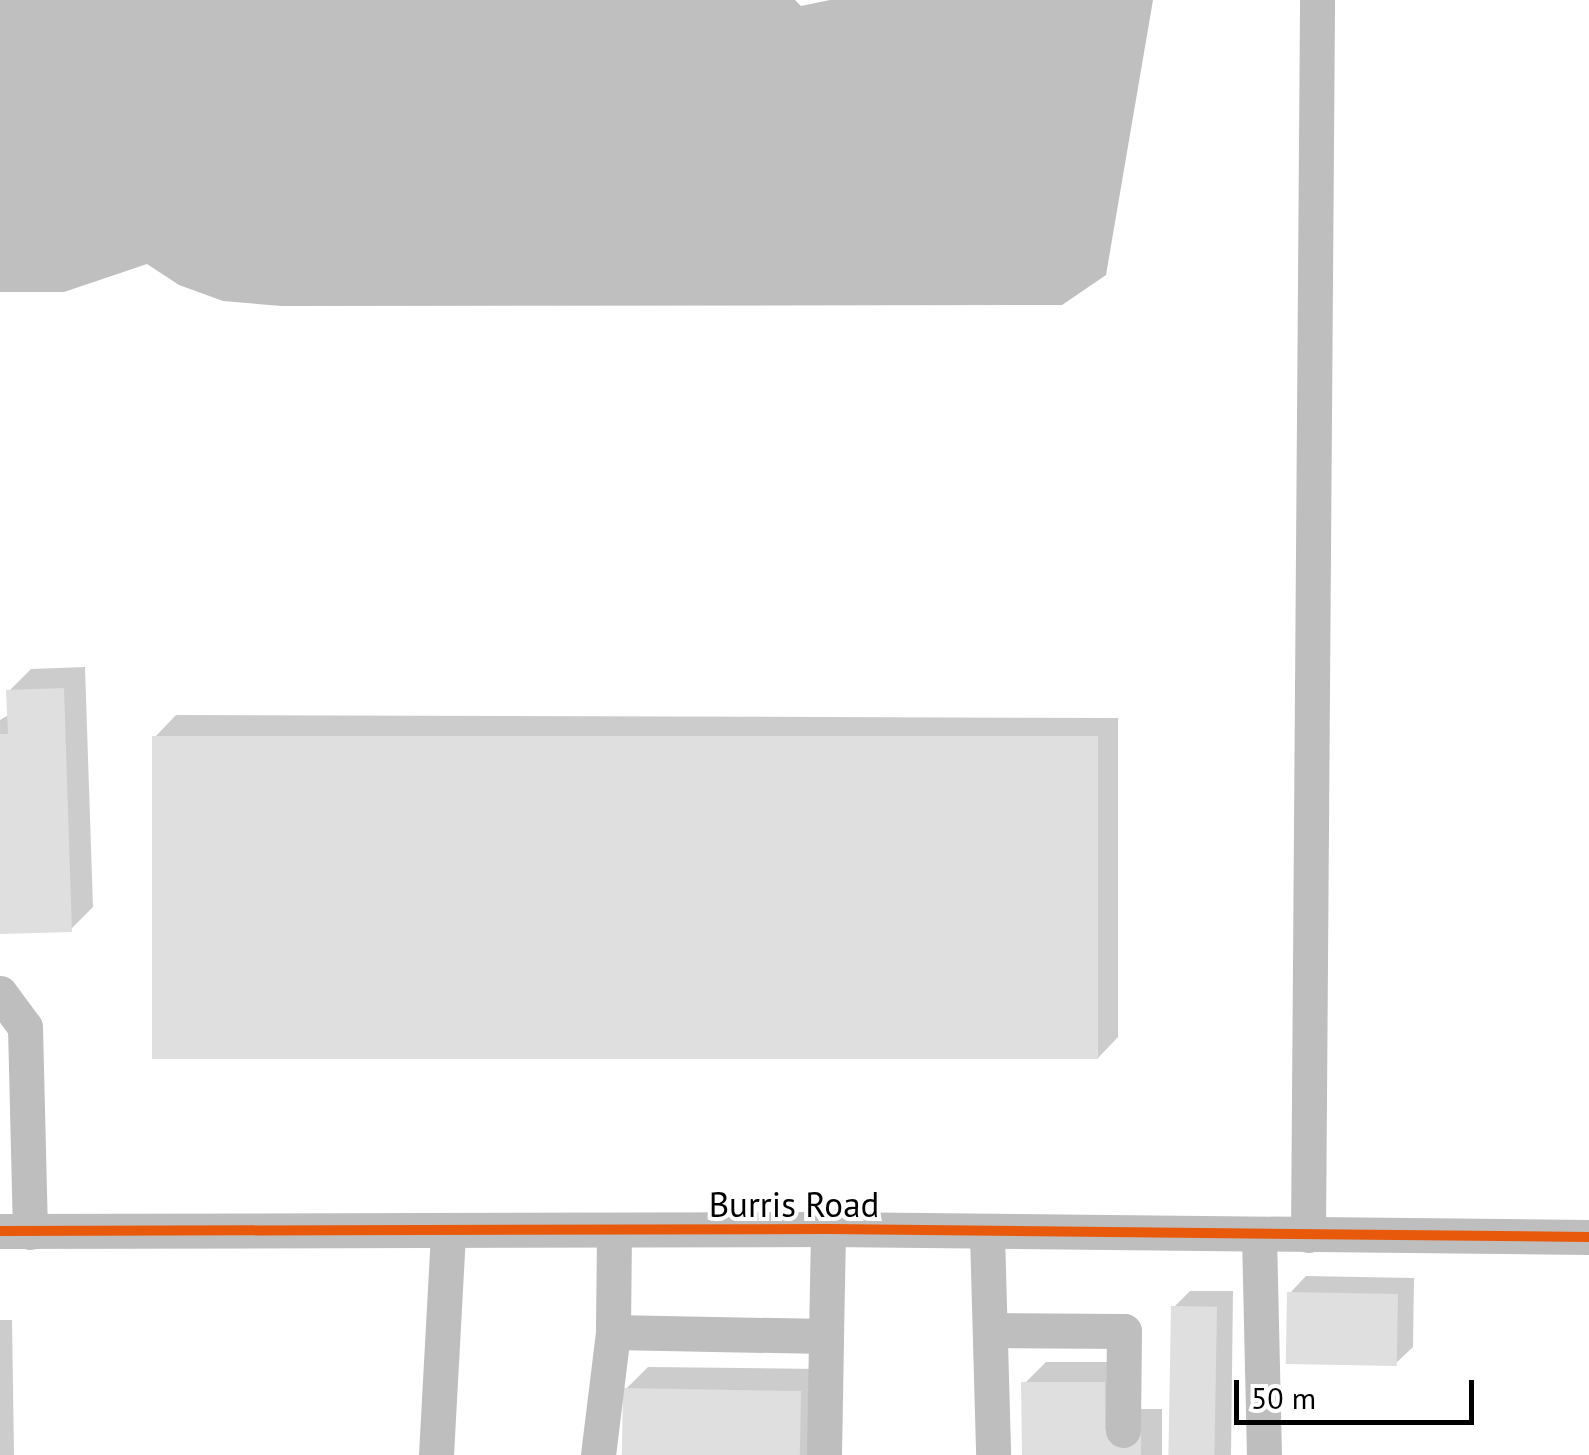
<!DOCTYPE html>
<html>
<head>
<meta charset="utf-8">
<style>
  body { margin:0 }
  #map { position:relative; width:1589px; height:1455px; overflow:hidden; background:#fff; font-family:"PT Sans",sans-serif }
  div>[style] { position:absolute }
  .water>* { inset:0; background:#bfbfbf }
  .shadow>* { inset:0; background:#0003 }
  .building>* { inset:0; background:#dfdfdf; transform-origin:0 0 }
  .minor>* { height:35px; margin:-17.5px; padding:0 17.5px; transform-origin:17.5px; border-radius:17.5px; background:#bebebe }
  .cycleway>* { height:10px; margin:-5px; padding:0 5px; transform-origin:5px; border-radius:5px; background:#e8590c }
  span { translate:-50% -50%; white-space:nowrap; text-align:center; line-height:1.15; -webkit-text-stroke:8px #fff; paint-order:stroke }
  .street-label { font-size:35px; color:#000 }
  .scale { position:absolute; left:1234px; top:1380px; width:240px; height:45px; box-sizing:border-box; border:5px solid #000; border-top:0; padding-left:12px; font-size:30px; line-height:35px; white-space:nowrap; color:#000; -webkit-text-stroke:8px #fff; paint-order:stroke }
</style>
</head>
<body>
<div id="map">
  <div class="water">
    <i style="clip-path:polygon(0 0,795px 0,801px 6px,830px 0,1153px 0,1106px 275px,1062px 305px,282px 306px,223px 301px,179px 285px,147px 264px,64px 292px,0 292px)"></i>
  </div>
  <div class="shadow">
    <i style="clip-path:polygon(85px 667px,93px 907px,71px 929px,0 931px,0 720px,10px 714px,9px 691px,31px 669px)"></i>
    <i style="clip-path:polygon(176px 715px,1118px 718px,1118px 1037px,1097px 1059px,155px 737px)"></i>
    <i style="clip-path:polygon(1306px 1276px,1414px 1278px,1413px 1347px,1396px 1363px,1290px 1293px)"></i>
    <i style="clip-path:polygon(1190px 1291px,1233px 1291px,1231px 1455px,1173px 1455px,1174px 1307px)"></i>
    <i style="clip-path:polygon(0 1320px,12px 1320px,14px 1455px,0 1455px)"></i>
    <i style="clip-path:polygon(1046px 1362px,1125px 1362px,1126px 1409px,1162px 1409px,1162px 1455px,1024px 1455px,1024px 1384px)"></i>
    <i style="clip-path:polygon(648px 1367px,822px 1369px,821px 1455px,625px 1455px,626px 1389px)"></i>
  </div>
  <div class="building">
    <i style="clip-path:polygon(64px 688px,72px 932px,0 934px,0 734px,8px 734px,6px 690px)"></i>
    <i style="left:152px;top:736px;width:946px;height:323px"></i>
    <i style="left:1287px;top:1292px;width:111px;height:72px;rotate:1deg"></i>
    <i style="left:1171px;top:1306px;width:46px;height:149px;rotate:1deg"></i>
    <i style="clip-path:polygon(1021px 1382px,1105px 1382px,1105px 1430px,1141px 1430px,1141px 1455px,1022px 1455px)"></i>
    <i style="left:623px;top:1388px;width:178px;height:67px;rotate:1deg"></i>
  </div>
  <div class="minor">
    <i style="left:0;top:993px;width:42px;rotate:53.7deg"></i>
    <i style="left:25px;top:1027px;width:205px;rotate:88.6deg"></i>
    <i style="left:0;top:1231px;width:828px;rotate:-0.14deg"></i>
    <i style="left:828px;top:1229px;width:761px;rotate:0.6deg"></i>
    <i style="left:614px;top:1233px;width:99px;rotate:90.6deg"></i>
    <i style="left:613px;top:1332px;width:213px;rotate:1.1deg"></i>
    <i style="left:826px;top:1336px;width:107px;rotate:-88.9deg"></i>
    <i style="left:987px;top:1234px;width:221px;rotate:88.4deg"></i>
    <i style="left:1259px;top:1235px;width:220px;rotate:88.7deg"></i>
    <i style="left:1308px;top:1235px;width:1235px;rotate:-89.58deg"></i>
    <i style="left:991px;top:1330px;width:133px;rotate:0.4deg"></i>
    <i style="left:1124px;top:1331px;width:99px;rotate:90.6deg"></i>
    <i style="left:436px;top:1455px;width:222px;rotate:-86.9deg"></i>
    <i style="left:598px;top:1455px;width:124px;rotate:-83deg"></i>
    <i style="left:824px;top:1455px;width:119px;rotate:-89deg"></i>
  </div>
  <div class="cycleway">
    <i style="left:0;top:1231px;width:828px;rotate:-0.14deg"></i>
    <i style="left:828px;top:1229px;width:761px;rotate:0.6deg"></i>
  </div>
  <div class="street-label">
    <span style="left:794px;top:1204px">Burris Road</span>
  </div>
  <div class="scale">50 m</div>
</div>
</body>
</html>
